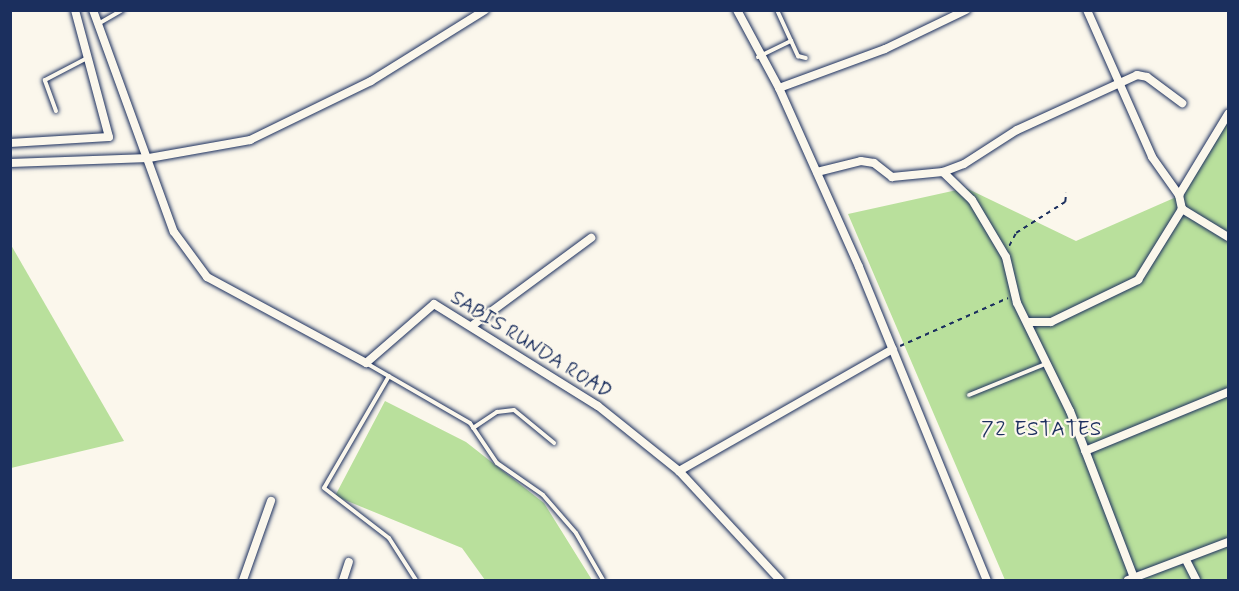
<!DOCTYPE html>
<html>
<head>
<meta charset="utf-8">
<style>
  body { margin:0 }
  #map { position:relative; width:1239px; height:591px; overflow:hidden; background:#fbf7ec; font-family:Mynerve,sans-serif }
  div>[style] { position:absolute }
  .green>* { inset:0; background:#b9e09c }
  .path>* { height:1.5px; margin-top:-0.75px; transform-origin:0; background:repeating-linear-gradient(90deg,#1b2f5e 0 4.5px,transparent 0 9px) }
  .roads { filter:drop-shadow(0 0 2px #1b2f5e) drop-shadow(0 0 2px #1b2f5e) }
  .service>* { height:4px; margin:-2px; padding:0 2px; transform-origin:2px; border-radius:2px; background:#fbf7ec }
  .minor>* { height:8px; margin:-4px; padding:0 4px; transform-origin:4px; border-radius:4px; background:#fbf7ec }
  span { translate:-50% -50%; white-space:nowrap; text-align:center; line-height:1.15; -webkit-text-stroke:4.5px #fbf7ec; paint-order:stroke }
  .street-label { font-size:20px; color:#1b2f5e }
  .neighbourhood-label { font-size:21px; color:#1b2f5e; letter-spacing:1.5px }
  .frame { position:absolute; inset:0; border:12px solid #1b2f5e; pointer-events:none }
</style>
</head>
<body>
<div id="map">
  <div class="green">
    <i style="clip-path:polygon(1228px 115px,1228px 580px,1005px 580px,848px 214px,966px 188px,1076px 241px,1174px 198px)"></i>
    <i style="clip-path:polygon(10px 245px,11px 245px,124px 441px,11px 468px)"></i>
    <i style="clip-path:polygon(385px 401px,466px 442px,544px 503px,592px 580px,485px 580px,462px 548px,335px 496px)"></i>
  </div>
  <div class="path">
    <i style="left:1009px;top:246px;width:15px;rotate:-62deg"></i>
    <i style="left:1016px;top:233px;width:58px;rotate:-32.3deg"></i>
    <i style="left:1065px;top:202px;width:9px;rotate:-84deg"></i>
    <i style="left:900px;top:346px;width:118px;rotate:-24deg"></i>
  </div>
  <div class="roads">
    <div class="service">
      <i style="left:777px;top:10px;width:51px;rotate:65.5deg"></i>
      <i style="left:798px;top:56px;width:8px;rotate:14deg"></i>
      <i style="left:98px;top:24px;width:28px;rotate:-30deg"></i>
      <i style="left:758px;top:57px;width:37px;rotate:-26deg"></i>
      <i style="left:56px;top:111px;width:33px;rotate:-110deg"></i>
      <i style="left:45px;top:80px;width:47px;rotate:-27.6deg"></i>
      <i style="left:366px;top:363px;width:120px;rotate:30deg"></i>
      <i style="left:470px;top:423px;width:48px;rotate:56deg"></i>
      <i style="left:497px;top:463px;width:56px;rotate:34.8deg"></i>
      <i style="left:543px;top:495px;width:50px;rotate:49deg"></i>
      <i style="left:576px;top:533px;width:54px;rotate:60.1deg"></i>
      <i style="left:389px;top:376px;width:129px;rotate:120.1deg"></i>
      <i style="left:324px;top:488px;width:82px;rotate:37.6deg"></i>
      <i style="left:389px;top:538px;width:50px;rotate:57.3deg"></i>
      <i style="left:969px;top:395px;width:85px;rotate:-22.1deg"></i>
      <i style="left:473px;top:428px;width:29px;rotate:-34deg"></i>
      <i style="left:497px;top:412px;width:17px;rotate:-7deg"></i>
      <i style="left:514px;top:410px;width:52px;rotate:39.5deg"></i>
    </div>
    <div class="minor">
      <i style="left:93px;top:10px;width:236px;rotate:70deg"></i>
      <i style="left:174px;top:232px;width:56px;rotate:53.7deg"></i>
      <i style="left:207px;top:277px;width:181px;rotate:28.4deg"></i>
      <i style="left:366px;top:363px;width:90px;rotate:-40.9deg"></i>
      <i style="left:434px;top:304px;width:193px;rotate:31.9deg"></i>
      <i style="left:598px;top:406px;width:104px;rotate:38.7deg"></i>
      <i style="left:679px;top:471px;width:149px;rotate:47.2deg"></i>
      <i style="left:737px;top:10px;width:89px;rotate:61.7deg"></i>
      <i style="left:779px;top:88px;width:196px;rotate:65.9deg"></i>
      <i style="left:859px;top:267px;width:338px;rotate:67.8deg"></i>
      <i style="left:1087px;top:10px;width:161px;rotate:66.1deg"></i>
      <i style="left:1152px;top:157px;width:47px;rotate:54.6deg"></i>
      <i style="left:1179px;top:195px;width:14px;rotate:78deg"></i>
      <i style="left:1182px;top:209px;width:54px;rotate:31.3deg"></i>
      <i style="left:779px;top:88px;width:113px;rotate:-20.2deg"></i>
      <i style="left:885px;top:49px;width:90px;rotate:-25.7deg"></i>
      <i style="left:10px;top:143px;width:99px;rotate:-3.5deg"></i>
      <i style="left:109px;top:137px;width:131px;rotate:-105deg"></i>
      <i style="left:10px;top:163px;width:139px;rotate:-2.1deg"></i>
      <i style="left:149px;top:158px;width:103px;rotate:-10.1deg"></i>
      <i style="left:250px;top:140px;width:135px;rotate:-26deg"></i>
      <i style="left:371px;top:81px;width:134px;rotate:-31.9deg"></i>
      <i style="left:817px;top:172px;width:45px;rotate:-14deg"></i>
      <i style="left:861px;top:161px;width:13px;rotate:9deg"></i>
      <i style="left:874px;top:163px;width:23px;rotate:38deg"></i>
      <i style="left:892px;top:177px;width:51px;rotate:-5.6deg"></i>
      <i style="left:943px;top:172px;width:22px;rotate:-21deg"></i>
      <i style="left:964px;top:164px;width:63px;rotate:-32.7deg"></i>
      <i style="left:1017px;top:130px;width:132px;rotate:-24.6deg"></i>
      <i style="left:1137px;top:75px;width:10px;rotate:11deg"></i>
      <i style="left:1147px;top:77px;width:44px;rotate:36.6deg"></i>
      <i style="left:943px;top:172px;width:40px;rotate:44deg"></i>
      <i style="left:972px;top:200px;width:66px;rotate:59.2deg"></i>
      <i style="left:1006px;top:257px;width:47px;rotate:76.6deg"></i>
      <i style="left:1017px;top:303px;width:120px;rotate:63.9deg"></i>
      <i style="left:1070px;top:411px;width:179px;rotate:69deg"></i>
      <i style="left:1179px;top:195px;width:95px;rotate:-58.8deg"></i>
      <i style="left:1028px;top:322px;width:23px"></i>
      <i style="left:1051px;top:322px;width:97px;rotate:-25.8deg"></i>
      <i style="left:1138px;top:280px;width:84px;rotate:-58.2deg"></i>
      <i style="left:473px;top:325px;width:147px;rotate:-36.4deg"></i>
      <i style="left:1085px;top:451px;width:155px;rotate:-22.4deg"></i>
      <i style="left:679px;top:471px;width:246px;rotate:-29.7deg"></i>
      <i style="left:1186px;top:560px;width:22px;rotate:63deg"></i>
      <i style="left:243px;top:580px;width:84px;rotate:-70.5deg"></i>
      <i style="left:343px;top:580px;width:19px;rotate:-72deg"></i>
      <i style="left:1128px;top:580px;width:107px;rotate:-20.8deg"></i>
    </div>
  </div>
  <div class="street-label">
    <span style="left:531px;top:345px;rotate:32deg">SABIS RUNDA ROAD</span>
  </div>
  <div class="neighbourhood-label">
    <span style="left:1042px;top:429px">72 ESTATES</span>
  </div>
  <div class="frame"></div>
</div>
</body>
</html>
